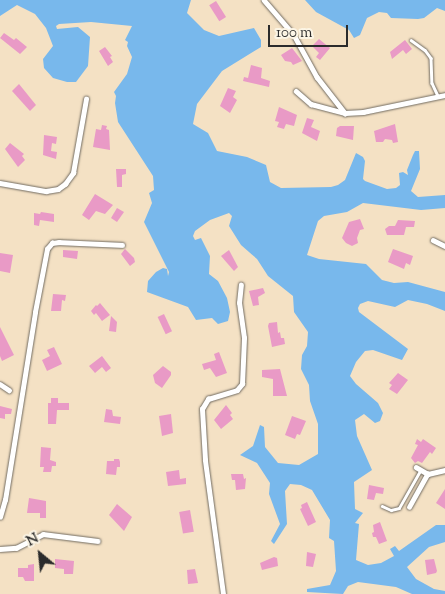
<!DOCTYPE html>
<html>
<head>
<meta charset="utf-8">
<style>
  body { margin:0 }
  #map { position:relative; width:445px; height:594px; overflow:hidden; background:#f4e1c4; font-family:"Sorts Mill Goudy",serif }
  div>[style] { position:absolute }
  .water>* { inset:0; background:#78b8ec }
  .building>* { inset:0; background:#e99ac6; transform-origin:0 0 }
  .roads { filter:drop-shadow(0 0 1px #716b61) drop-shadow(0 0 1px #716b61) }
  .service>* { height:2.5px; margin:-1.25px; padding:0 1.25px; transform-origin:1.25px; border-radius:1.25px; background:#fff }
  .minor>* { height:4.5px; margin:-2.25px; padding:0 2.25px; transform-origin:2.25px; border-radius:2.25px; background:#fff }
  span { translate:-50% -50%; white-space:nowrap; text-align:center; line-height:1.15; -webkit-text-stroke:4px #fcf5e5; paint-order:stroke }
  .north { position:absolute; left:15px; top:529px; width:50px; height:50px; -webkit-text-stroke:4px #fcf5e5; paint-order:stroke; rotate:332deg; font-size:14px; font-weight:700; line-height:20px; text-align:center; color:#2b2b2b }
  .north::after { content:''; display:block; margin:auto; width:18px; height:22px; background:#2b2b2b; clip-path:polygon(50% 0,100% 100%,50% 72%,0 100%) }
  .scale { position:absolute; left:268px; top:25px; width:80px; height:22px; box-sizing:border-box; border:2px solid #2b2b2b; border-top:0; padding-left:6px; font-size:15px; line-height:18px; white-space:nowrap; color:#2b2b2b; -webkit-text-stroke:4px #fcf5e5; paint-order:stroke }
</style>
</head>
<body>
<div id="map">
  <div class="water">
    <i style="clip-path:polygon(0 0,191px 0,187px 13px,204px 30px,219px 36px,254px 28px,261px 40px,261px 47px,222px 71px,197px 104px,193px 124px,208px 133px,217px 151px,247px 157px,266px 165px,270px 182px,281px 188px,331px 187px,338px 185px,345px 180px,356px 153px,363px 157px,365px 161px,363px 179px,365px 181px,387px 189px,396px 188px,400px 185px,399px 173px,403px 172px,408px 175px,407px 170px,413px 155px,415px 151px,419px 151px,420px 169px,411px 191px,418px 197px,445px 195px,445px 208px,421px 210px,363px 203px,347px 212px,324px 216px,318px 221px,307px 255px,319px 259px,366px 264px,382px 280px,394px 283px,408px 282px,445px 292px,445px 311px,427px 304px,408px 300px,395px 307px,368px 301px,360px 304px,358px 308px,359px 312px,408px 349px,402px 360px,373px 350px,365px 351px,356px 362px,350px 376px,356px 384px,378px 403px,383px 413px,380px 421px,375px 423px,364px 414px,355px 420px,357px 436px,372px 470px,354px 482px,355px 509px,363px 513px,355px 523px,359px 524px,356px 560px,368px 565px,381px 563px,394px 556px,390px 549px,395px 546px,399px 551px,436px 525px,445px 525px,445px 542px,429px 547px,407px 567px,416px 579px,434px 589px,445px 591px,445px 594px,412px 594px,396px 587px,358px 582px,348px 586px,343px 594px,307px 592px,307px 589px,330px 585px,336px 571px,334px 541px,329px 538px,330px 520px,312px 490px,301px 485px,290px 484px,285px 491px,287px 524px,274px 544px,271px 541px,280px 524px,269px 494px,270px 483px,257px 463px,240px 455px,253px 446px,260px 425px,264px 427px,265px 447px,278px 463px,299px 465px,318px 454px,318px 424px,310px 401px,309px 385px,301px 369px,302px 355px,307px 346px,308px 332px,294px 312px,293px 296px,268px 276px,257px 259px,241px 245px,229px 226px,232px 216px,229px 213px,210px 220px,195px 231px,193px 236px,195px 240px,201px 238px,210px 256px,209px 274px,218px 281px,227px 298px,230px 312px,228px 321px,218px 324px,212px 318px,196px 320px,188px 307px,147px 292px,148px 281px,156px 272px,163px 268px,167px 269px,168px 276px,169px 272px,144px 222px,152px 203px,149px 193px,154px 190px,153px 176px,118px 122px,115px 103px,116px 96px,114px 92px,127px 74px,132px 57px,127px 46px,128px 42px,125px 40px,132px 26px,91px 22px,59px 24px,56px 26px,57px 29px,78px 27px,90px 37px,88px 66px,76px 82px,67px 82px,53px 78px,44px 68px,43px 59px,53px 46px,46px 28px,35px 14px,17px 5px,0 16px)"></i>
    <i style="clip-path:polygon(305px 0,445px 0,445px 11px,437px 8px,424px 18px,418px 19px,391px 18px,387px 13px,379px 12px,367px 18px,360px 35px,354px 38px,349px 30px,316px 12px)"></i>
  </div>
  <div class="building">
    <i style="left:216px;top:1px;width:19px;height:8px;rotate:58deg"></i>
    <i style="clip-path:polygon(4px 33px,14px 40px,16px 38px,27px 47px,20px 54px,0 38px)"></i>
    <i style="clip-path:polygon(319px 39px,330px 48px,320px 60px,316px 57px,319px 53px,312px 46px)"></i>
    <i style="clip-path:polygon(405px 40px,412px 49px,406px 54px,403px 50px,392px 59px,390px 52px)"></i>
    <i style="clip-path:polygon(105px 47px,112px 56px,110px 57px,113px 62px,108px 66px,99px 51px)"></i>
    <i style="clip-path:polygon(292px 48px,302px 61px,293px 65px,291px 62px,285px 61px,281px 55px)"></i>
    <i style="clip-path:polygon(251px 65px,262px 68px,261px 78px,270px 81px,269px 87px,243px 81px,244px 77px,248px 78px)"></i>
    <i style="clip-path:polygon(19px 84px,36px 105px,30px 111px,12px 91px)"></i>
    <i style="clip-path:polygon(228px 88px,236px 91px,233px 97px,237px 100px,230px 113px,220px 106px)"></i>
    <i style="clip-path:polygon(279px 107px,297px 115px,294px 126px,286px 124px,284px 129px,277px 127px,279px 122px,275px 121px)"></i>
    <i style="clip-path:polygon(307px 118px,314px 120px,311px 127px,320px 131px,317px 141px,302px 133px)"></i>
    <i style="clip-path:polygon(395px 124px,398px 142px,393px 143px,392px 140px,385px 139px,383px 142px,376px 142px,374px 131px)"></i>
    <i style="clip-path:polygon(102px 125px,107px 126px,106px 129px,109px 130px,110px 150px,93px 147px,96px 129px,101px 130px)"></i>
    <i style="clip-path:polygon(340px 126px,354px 126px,353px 140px,336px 136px,337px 128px)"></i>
    <i style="clip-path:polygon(44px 135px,57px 137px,56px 144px,52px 143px,51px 151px,57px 152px,56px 159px,43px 155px)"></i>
    <i style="clip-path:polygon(10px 143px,24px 154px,22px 156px,25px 160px,18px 167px,5px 149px)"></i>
    <i style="clip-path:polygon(116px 169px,126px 169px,126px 174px,122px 175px,122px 187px,117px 187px)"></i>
    <i style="clip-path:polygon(95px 194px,113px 205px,105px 214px,96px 211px,89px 220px,82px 215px)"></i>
    <i style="clip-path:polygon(117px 208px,124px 212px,117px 222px,111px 218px)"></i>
    <i style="clip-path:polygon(41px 212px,54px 214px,54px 222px,40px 220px,39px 226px,34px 225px,34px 213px,40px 214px)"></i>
    <i style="clip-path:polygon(360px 219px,364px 229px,360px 230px,357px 238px,358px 243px,352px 246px,346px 243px,342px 238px,349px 222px)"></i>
    <i style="clip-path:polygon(398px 220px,415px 221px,414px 227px,406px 227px,404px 235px,387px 235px,385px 229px,389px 226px,395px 226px)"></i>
    <i style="clip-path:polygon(125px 249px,134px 258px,135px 262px,130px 266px,121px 254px)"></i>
    <i style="clip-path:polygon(393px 249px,413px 256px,410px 265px,406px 263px,404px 269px,388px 262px)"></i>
    <i style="clip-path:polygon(63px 250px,78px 251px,77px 259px,63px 257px)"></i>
    <i style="clip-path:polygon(229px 250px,238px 267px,234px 271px,221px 256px)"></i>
    <i style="clip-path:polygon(0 253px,13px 255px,10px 273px,0 271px)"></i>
    <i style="clip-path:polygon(263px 288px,265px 293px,258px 297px,259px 305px,253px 306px,249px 291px)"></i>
    <i style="clip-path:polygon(53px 294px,66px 295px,65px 301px,62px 300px,61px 311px,51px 311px)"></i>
    <i style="clip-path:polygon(100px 303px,110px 315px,102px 321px,96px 313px,94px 315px,91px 311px,96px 305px,97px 306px)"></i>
    <i style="left:164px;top:314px;width:19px;height:7px;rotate:65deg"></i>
    <i style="clip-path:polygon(111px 316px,117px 322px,116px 332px,109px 331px)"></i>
    <i style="clip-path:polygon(277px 322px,278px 333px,280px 332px,281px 338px,284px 338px,285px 344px,272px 347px,268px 326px,269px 323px)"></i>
    <i style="clip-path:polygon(0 327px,14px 355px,2px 361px,0 356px)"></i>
    <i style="clip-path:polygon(54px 347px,62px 364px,47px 371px,42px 360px,50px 356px,47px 350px)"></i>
    <i style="clip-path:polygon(219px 352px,227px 373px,216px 377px,210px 368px,204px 370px,202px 364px,216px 360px,214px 354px)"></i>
    <i style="clip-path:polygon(102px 356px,111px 368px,106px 372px,102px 367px,95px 373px,89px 366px)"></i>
    <i style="clip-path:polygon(163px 366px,171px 372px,171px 375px,162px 388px,155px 383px,153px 375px)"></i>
    <i style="clip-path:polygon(280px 369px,287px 396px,273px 396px,273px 379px,262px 377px,262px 370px)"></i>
    <i style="clip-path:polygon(398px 373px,408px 380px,397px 394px,389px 389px,392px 385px,389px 383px)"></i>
    <i style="clip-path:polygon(51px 398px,58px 398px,58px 403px,69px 403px,69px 410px,57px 410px,56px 424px,48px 424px,48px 403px,51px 403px)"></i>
    <i style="clip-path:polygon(226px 405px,232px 413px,230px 415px,233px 419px,221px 429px,214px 420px)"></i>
    <i style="clip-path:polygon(0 406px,12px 409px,11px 414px,5px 414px,5px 419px,0 418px)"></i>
    <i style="clip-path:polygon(106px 409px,112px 410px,113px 416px,121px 417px,120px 424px,104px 422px)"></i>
    <i style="clip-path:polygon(171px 414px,173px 433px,162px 436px,159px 416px)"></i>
    <i style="clip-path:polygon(292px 416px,306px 421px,300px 435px,297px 434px,295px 439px,285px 435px)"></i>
    <i style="clip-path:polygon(417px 439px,421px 442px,423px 439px,436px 448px,432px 454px,430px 452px,422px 463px,418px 461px,415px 463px,411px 458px,418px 445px,415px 444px)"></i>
    <i style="clip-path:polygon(41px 447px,51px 448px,50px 460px,56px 462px,56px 466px,52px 466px,51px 472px,43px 472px,44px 467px,40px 467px)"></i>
    <i style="clip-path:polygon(114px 459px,119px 459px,120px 462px,120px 467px,117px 467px,116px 475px,106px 474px,107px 461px,114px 461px)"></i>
    <i style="clip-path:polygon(179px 470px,180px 479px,186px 478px,186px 484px,168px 486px,166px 472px)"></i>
    <i style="clip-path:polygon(231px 474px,243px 474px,244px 479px,246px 478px,245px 489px,236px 490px,235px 480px,232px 480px)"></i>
    <i style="clip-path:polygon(369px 485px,384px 488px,383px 494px,376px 493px,374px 500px,367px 499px)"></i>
    <i style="clip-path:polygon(445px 489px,445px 509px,436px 503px)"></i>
    <i style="clip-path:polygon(29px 498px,46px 501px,46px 518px,40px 518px,40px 513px,27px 513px)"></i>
    <i style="clip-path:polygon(307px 502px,316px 522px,308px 526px,300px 509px,302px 508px,301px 505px)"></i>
    <i style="clip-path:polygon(117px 504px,132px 517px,124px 531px,109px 515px)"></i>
    <i style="left:190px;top:510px;width:22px;height:11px;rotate:80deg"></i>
    <i style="clip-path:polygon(380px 522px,387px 541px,379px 544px,376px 537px,373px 537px,372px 533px,374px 532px,373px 525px)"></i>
    <i style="clip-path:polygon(307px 552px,316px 554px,313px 567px,306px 566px)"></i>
    <i style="clip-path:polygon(274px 557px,277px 558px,278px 566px,262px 570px,260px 563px)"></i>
    <i style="clip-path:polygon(55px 559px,74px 561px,73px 574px,64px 574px,64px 569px,55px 568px)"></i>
    <i style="clip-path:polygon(434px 559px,437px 571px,436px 573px,427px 575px,425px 560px)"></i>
    <i style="clip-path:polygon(34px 564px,34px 581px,25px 581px,23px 577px,18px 577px,18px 568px,28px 568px,28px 565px)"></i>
    <i style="clip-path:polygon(195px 569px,198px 583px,188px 584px,187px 570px)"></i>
  </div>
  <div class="roads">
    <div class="service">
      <i style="left:411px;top:40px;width:17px;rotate:36deg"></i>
      <i style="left:425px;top:50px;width:10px;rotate:53deg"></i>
      <i style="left:431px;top:58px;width:25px;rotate:88deg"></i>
      <i style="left:432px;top:83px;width:14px;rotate:65deg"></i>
      <i style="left:382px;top:506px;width:10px;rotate:24deg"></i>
      <i style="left:391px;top:510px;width:8px;rotate:-14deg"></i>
      <i style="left:399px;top:508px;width:43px;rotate:-60.4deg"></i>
    </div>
    <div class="minor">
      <i style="left:264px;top:0;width:46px;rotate:49.4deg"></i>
      <i style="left:294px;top:35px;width:48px;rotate:61.3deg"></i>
      <i style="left:317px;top:77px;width:46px;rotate:52.1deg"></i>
      <i style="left:345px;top:113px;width:18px;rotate:-3deg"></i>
      <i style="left:363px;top:112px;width:84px;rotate:-11.7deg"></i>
      <i style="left:296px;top:91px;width:20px;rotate:41deg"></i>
      <i style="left:311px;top:104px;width:35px;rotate:15deg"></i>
      <i style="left:0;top:183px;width:47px;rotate:9.9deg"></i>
      <i style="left:46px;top:191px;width:12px;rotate:-9deg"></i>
      <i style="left:58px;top:189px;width:9px;rotate:-36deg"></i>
      <i style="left:65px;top:184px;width:14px;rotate:-54deg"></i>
      <i style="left:73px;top:173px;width:75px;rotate:-80deg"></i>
      <i style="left:433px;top:240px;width:13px;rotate:27deg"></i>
      <i style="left:0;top:384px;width:11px;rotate:34deg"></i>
      <i style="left:416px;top:467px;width:14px;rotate:30deg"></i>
      <i style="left:428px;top:474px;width:17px;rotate:-13deg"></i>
      <i style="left:409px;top:507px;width:38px;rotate:-61deg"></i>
      <i style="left:0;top:517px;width:18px;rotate:-74deg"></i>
      <i style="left:5px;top:500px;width:190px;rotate:-80.9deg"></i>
      <i style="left:35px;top:312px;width:64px;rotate:-79.2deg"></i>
      <i style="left:47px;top:249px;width:8px;rotate:-50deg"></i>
      <i style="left:52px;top:243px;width:7px;rotate:-8deg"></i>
      <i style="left:59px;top:242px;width:63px;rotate:2.7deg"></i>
      <i style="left:0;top:549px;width:16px;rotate:-4deg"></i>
      <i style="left:16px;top:548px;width:30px;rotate:-27deg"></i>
      <i style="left:43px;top:534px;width:55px;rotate:7.3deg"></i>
      <i style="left:223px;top:594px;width:135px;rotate:-97.7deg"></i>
      <i style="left:205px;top:460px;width:51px;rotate:-93.4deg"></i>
      <i style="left:202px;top:409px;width:12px;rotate:-59deg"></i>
      <i style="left:208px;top:399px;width:30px;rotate:-17deg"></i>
      <i style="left:237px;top:390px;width:8px;rotate:-50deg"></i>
      <i style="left:242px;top:384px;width:46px;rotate:-87.5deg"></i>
      <i style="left:244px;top:338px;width:35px;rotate:-98deg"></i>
      <i style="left:239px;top:303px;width:18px;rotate:-84deg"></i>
    </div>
  </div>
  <div class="north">N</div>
  <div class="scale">100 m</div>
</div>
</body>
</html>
